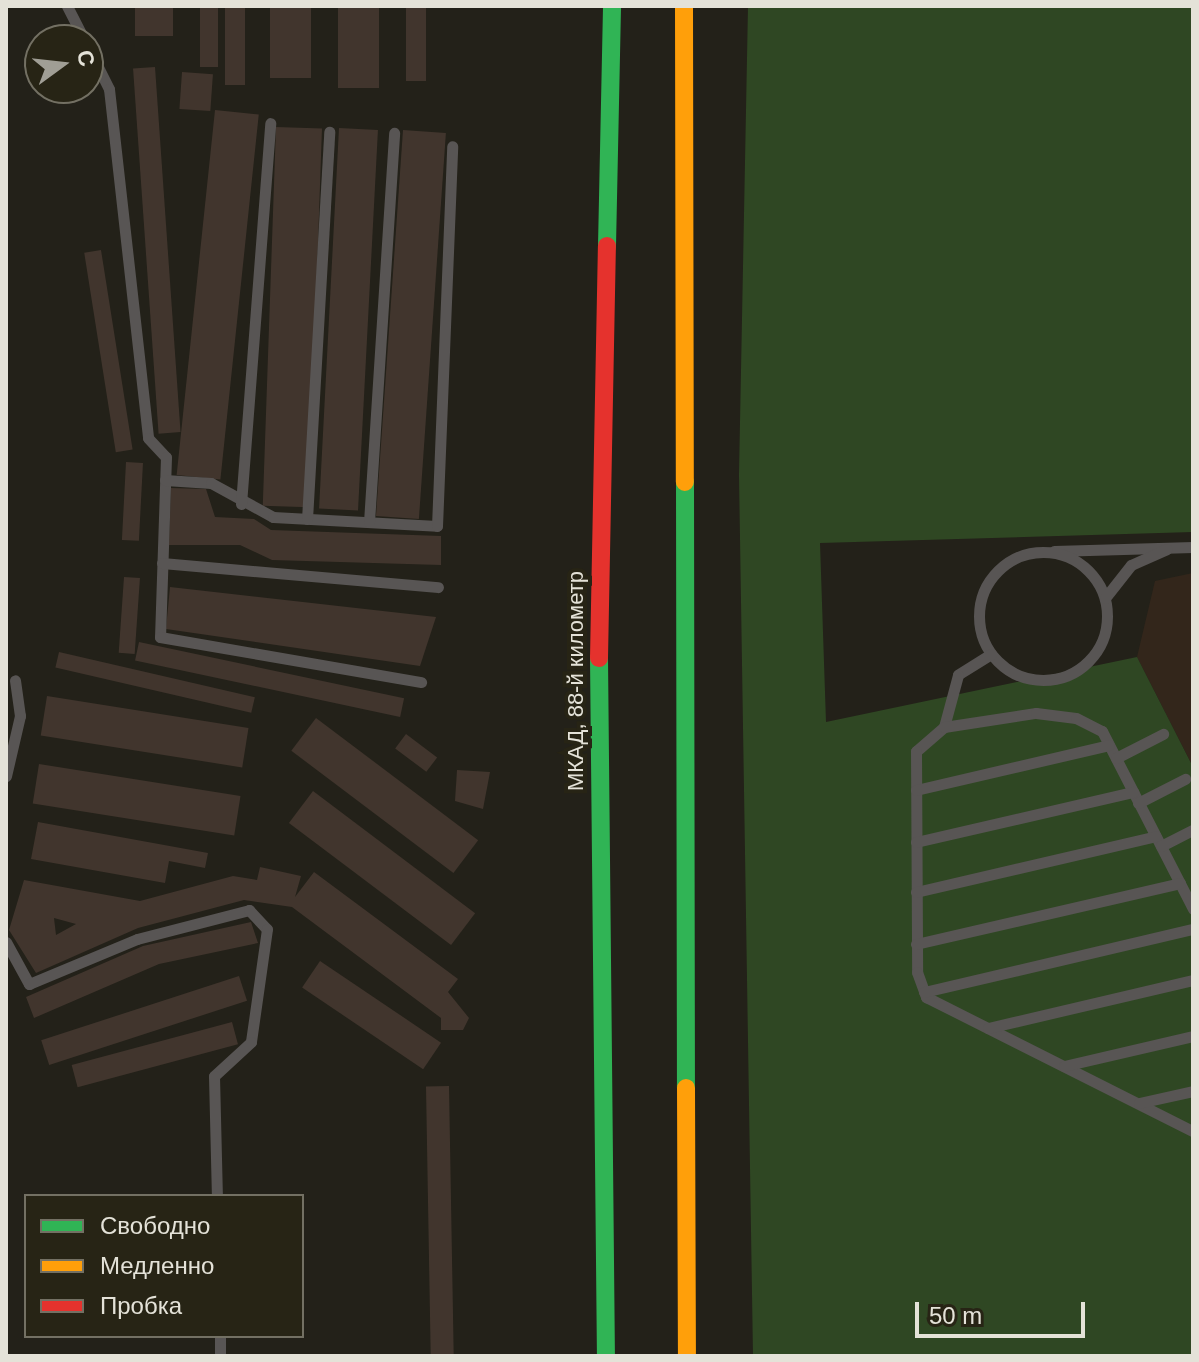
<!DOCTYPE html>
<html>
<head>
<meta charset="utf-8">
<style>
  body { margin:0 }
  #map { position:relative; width:1199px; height:1362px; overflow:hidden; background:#232119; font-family:Arial,sans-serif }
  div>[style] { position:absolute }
  .education>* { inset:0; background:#33261b }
  .green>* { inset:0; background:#2f4723 }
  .building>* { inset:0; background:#41352d; transform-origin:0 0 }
  .lane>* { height:11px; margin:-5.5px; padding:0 5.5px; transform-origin:5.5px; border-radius:5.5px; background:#585554 }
  .lane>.ring { margin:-5.5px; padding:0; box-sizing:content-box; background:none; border:11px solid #585554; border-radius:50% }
  .fast>* { height:18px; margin:-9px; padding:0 9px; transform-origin:9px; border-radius:9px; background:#30b455 }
  .slow>* { height:18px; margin:-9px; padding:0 9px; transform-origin:9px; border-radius:9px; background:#ff9f0a }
  .jam>* { height:18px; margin:-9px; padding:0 9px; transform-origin:9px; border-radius:9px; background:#e5322d }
  span { translate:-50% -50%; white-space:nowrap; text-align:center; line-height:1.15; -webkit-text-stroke:8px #272415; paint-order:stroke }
  .street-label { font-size:22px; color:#e4e2d8 }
  .frame { position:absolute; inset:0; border:8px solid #e4e2d8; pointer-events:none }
  .legend { position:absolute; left:24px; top:1194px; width:280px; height:144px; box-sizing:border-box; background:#272415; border:2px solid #737063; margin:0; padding:10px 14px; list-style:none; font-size:24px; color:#e4e2d8 }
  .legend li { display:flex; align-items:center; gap:16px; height:40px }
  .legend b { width:40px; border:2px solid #737063 }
  .north { position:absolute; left:24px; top:24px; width:80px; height:80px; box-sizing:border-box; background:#272415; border:2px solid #737063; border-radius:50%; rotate:75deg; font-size:22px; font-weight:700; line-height:32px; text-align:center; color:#e4e2d8 }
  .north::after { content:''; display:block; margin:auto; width:28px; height:36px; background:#a09e95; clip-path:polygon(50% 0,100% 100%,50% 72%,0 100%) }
  .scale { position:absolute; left:915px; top:1302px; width:170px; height:36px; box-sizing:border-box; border:4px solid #e4e2d8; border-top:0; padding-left:10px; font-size:24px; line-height:28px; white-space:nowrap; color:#e4e2d8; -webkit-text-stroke:6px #272415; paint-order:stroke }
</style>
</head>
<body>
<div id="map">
  <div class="education">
    <i style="clip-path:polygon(1193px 573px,1193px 767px,1137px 657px,1155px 581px)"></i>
  </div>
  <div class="green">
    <i style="clip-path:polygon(748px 6px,1193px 6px,1193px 532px,820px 543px,826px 722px,1137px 657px,1193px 767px,1193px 1356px,753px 1356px,739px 475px)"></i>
  </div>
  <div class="building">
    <i style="left:135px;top:6px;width:38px;height:30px"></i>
    <i style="left:200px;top:6px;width:18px;height:61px"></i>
    <i style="left:225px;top:6px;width:20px;height:79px"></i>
    <i style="left:270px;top:6px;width:41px;height:72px"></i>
    <i style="left:338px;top:6px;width:41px;height:82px"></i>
    <i style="left:406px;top:6px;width:20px;height:75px"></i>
    <i style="left:155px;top:67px;width:366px;height:22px;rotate:86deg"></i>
    <i style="left:182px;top:72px;width:31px;height:37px;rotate:4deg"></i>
    <i style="left:215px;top:110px;width:44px;height:367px;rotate:6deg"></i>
    <i style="left:276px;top:127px;width:46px;height:379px;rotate:2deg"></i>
    <i style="left:339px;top:128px;width:39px;height:381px;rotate:3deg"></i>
    <i style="left:403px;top:130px;width:43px;height:387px;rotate:4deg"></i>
    <i style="left:101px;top:250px;width:202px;height:17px;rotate:81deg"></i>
    <i style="left:126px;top:462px;width:17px;height:78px;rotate:3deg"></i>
    <i style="clip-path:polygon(171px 488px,206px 489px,215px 517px,254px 519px,271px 530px,441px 536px,441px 565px,272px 560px,240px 545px,169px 545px)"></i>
    <i style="left:124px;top:577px;width:16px;height:76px;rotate:4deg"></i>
    <i style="clip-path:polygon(170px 587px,436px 617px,420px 666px,166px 629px)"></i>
    <i style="left:139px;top:642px;width:271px;height:19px;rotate:12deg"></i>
    <i style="left:59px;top:652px;width:201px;height:16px;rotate:13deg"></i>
    <i style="left:47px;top:696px;width:204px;height:40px;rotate:9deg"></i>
    <i style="left:316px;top:718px;width:203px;height:41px;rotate:37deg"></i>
    <i style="left:406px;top:734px;width:39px;height:18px;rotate:37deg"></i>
    <i style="left:39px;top:764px;width:204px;height:40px;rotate:9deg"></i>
    <i style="clip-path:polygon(457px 770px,490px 772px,483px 809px,455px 801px)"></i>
    <i style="left:313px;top:791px;width:203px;height:40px;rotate:37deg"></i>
    <i style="clip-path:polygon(38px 822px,208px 853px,205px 868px,169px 861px,165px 883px,31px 859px)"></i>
    <i style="clip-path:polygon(evenodd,260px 867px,301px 876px,295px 897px,314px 872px,458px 979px,448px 992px,469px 1018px,463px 1030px,441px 1030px,441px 1018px,292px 907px,244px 900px,138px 928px,36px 973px,9px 930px,24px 880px,140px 901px,233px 876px,257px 880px,260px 867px,54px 918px,76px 924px,56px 935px,54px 918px)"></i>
    <i style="clip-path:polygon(251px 922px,258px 943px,159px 964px,34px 1018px,26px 997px,143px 946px)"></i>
    <i style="left:320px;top:961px;width:146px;height:32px;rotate:34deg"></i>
    <i style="left:239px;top:976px;width:26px;height:208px;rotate:72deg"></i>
    <i style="left:232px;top:1022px;width:23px;height:166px;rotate:75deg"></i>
    <i style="left:449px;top:1086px;width:270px;height:23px;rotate:89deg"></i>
  </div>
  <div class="lane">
    <i style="left:67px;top:6px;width:38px;rotate:63deg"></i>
    <i style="left:88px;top:47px;width:47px;rotate:63.4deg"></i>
    <i style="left:109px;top:89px;width:351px;rotate:83.6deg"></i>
    <i style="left:148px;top:438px;width:26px;rotate:47deg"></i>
    <i style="left:166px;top:457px;width:180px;rotate:91.9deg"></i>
    <i style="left:160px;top:637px;width:265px;rotate:9.8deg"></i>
    <i style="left:165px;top:480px;width:46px;rotate:3.7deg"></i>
    <i style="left:211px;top:483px;width:71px;rotate:28.7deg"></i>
    <i style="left:273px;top:517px;width:164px;rotate:3.1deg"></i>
    <i style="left:437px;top:526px;width:380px;rotate:-87.7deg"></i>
    <i style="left:241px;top:504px;width:382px;rotate:-85.6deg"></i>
    <i style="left:307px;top:519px;width:388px;rotate:-86.7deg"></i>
    <i style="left:369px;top:522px;width:390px;rotate:-86.3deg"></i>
    <i style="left:1054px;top:551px;width:139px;rotate:-1.6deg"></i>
    <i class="ring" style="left:979px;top:552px;width:117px;height:117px"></i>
    <i style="left:162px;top:563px;width:277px;rotate:5deg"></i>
    <i style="left:1105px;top:598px;width:42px;rotate:-51.8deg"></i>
    <i style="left:1131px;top:565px;width:39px;rotate:-24deg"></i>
    <i style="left:991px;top:654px;width:39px;rotate:148deg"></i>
    <i style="left:958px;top:675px;width:54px;rotate:105.1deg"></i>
    <i style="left:944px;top:727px;width:37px;rotate:139deg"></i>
    <i style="left:916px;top:751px;width:221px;rotate:89.7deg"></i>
    <i style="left:917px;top:972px;width:27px;rotate:70deg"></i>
    <i style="left:926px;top:997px;width:299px;rotate:26.7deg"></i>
    <i style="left:944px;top:727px;width:93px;rotate:-8.7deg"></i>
    <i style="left:1036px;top:713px;width:40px;rotate:7.1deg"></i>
    <i style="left:1076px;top:718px;width:29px;rotate:27deg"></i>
    <i style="left:1102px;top:731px;width:200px;rotate:62.9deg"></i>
    <i style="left:1116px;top:758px;width:53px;rotate:-27.1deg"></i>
    <i style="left:6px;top:776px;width:62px;rotate:-76.9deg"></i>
    <i style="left:20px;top:716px;width:36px;rotate:-98deg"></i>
    <i style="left:916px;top:790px;width:198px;rotate:-13.1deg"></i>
    <i style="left:1138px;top:803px;width:53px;rotate:-27.1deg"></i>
    <i style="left:916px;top:842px;width:223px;rotate:-13deg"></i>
    <i style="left:1161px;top:846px;width:36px;rotate:-27deg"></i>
    <i style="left:916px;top:892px;width:246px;rotate:-13.1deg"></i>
    <i style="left:6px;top:942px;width:48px;rotate:61.3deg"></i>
    <i style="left:29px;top:984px;width:117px;rotate:-22.6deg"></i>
    <i style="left:137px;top:939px;width:116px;rotate:-14.5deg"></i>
    <i style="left:249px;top:910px;width:26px;rotate:47deg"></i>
    <i style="left:267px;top:929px;width:114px;rotate:98.1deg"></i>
    <i style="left:251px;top:1042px;width:50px;rotate:137.4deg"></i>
    <i style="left:214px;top:1076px;width:120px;rotate:88.6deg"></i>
    <i style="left:916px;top:944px;width:271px;rotate:-13deg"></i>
    <i style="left:924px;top:992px;width:276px;rotate:-13.2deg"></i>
    <i style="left:988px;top:1028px;width:211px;rotate:-13.2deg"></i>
    <i style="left:1064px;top:1066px;width:132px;rotate:-13.1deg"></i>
    <i style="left:1139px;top:1103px;width:55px;rotate:-12.5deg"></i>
    <i style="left:220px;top:1336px;width:20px;rotate:90deg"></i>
  </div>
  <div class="fast">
    <i style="left:607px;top:246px;width:240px;rotate:-88.8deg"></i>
    <i style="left:685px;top:482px;width:606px;rotate:89.91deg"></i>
    <i style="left:599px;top:658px;width:698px;rotate:89.43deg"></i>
  </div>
  <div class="slow">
    <i style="left:684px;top:6px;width:476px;rotate:89.9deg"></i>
    <i style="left:686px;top:1088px;width:268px;rotate:89.8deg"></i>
  </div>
  <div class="jam">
    <i style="left:599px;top:658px;width:412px;rotate:-88.9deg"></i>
  </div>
  <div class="street-label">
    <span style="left:576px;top:681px;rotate:-90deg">МКАД, 88-й километр</span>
  </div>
  <div class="frame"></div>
  <ul class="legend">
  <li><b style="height:10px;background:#30b455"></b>Свободно</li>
  <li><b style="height:10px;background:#ff9f0a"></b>Медленно</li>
  <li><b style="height:10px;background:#e5322d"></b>Пробка</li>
  </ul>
  <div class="north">С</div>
  <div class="scale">50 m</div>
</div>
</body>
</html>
